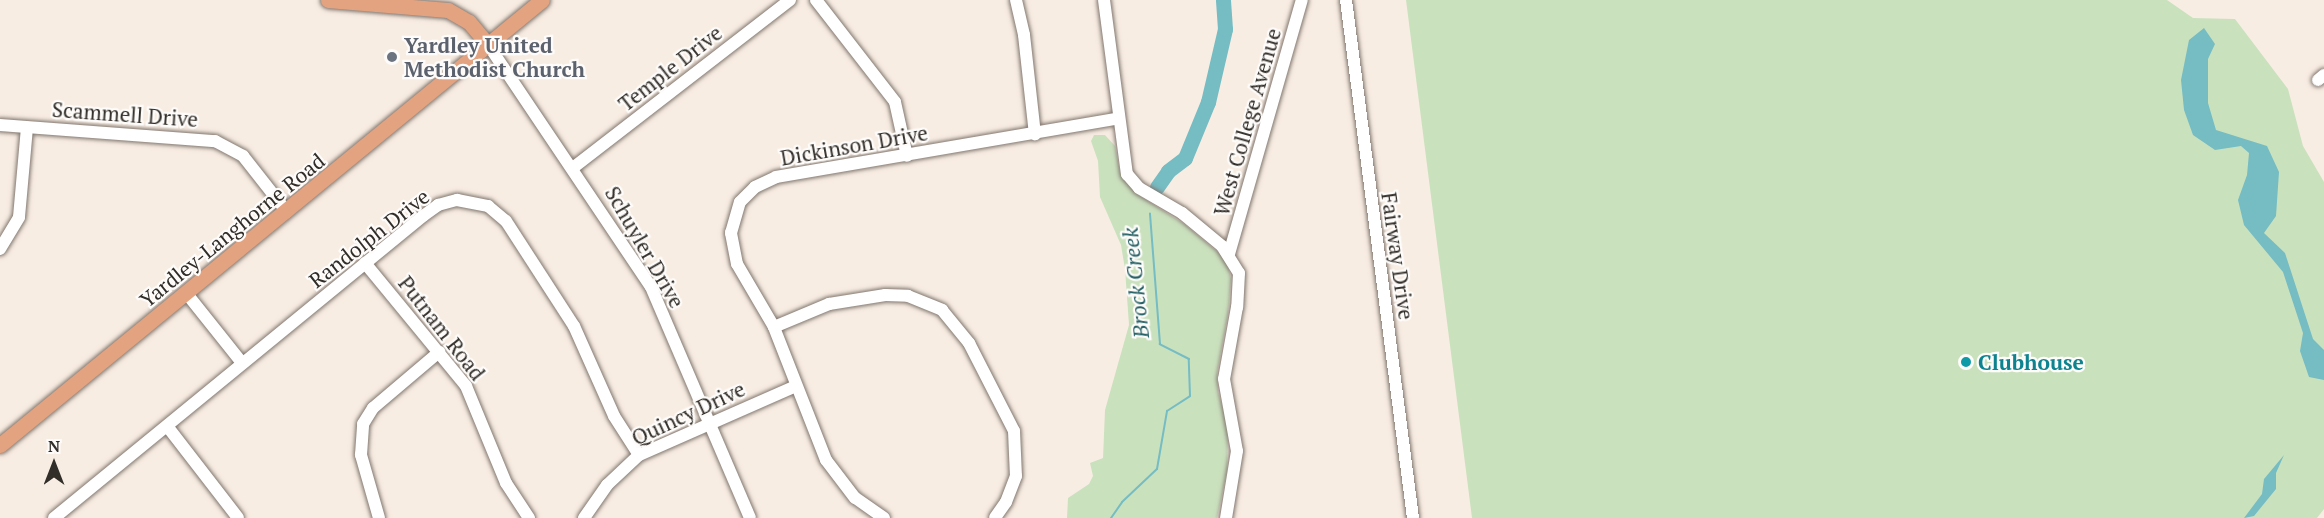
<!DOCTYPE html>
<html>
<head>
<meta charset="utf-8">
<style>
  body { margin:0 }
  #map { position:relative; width:2324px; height:518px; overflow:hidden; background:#f8ede3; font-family:"PT Serif",serif }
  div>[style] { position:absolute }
  .green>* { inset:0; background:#cae1be }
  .water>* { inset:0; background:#75bcc3 }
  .stream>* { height:2px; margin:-1px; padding:0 1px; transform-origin:1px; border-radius:1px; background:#75bcc3 }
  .river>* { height:15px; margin:-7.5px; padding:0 7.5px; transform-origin:7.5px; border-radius:7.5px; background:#75bcc3 }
  .roads { filter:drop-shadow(0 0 2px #81766e) drop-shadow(0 0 2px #81766e) }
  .minor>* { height:12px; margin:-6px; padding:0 6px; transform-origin:6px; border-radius:6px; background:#fff }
  .major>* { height:15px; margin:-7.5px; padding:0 7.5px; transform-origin:7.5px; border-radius:7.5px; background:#e3a380 }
  .dots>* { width:16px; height:16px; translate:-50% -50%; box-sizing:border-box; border:3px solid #fefcfa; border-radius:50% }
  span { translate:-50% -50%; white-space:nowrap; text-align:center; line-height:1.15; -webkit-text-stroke:4.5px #fefcfa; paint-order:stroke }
  .worship-label { font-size:21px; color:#5b616d; font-weight:700 }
  .left { translate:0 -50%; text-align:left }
  .street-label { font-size:21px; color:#312d29 }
  .culture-label { font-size:21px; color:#0d838f; font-weight:700 }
  .water-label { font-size:22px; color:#246065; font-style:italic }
  .north { position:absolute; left:24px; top:434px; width:60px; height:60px; -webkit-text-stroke:4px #fefcfa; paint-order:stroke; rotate:0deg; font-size:16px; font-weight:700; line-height:24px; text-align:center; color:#312d29 }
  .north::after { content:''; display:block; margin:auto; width:21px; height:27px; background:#312d29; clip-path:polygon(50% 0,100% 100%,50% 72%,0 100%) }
</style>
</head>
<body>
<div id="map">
  <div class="green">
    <i style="clip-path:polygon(1406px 0,2167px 0,2193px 18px,2235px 19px,2288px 89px,2303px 146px,2324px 182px,2324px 509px,2317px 518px,1472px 518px)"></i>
    <i style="clip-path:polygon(1094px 135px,1105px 135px,1115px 146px,1120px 172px,1135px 193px,1184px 224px,1221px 255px,1228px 266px,1231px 279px,1228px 314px,1217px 373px,1218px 392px,1228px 426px,1227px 471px,1217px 518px,1067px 518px,1068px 498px,1089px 484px,1093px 476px,1090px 463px,1103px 458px,1105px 410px,1129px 325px,1125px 269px,1121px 245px,1100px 197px,1098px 161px,1091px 141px)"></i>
  </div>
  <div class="water">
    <i style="clip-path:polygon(2204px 28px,2215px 44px,2208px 59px,2208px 103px,2216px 130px,2267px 146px,2279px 172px,2276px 216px,2264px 233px,2285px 253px,2313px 339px,2324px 350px,2324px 380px,2309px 377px,2300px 351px,2303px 333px,2283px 272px,2244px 225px,2238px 200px,2247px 175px,2249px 153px,2241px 146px,2215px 150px,2193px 135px,2184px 110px,2181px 80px,2189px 40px)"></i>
    <i style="clip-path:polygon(2284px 455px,2276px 473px,2276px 489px,2254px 516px,2244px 518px,2262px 494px,2264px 479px)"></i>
  </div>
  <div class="stream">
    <i style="left:1111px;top:518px;width:19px;rotate:-55deg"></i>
    <i style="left:1122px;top:502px;width:48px;rotate:-43.3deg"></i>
    <i style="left:1157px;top:469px;width:59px;rotate:-80.2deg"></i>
    <i style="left:1167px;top:411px;width:27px;rotate:-33deg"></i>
    <i style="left:1190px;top:396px;width:37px;rotate:-92deg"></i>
    <i style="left:1189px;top:359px;width:33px;rotate:-153deg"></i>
    <i style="left:1160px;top:344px;width:131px;rotate:-94.4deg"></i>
  </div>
  <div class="river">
    <i style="left:1157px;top:187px;width:19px;rotate:-55deg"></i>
    <i style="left:1168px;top:171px;width:21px;rotate:-37deg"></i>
    <i style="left:1185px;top:158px;width:61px;rotate:-67.7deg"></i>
    <i style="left:1208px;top:102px;width:75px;rotate:-76.9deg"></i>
    <i style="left:1225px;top:29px;width:29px;rotate:-94deg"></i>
  </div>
  <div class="roads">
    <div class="minor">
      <i style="left:816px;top:0;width:129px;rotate:52.2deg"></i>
      <i style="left:895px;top:102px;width:55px;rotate:77.5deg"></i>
      <i style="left:1016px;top:0;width:36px;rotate:77deg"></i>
      <i style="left:1024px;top:35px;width:100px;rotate:83.7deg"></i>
      <i style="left:1104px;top:0;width:176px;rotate:82.5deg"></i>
      <i style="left:1127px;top:174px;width:18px;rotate:49deg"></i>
      <i style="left:1139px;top:188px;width:50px;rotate:30.2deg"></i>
      <i style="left:1182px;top:213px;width:52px;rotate:39.5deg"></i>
      <i style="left:1222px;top:246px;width:32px;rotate:58deg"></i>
      <i style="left:1239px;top:273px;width:34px;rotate:93deg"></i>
      <i style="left:1237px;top:307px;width:73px;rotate:100.2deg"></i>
      <i style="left:1224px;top:379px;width:73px;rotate:79.8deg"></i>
      <i style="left:1237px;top:451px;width:68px;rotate:99.3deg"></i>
      <i style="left:1346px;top:0;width:522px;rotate:82.63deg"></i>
      <i style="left:489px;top:46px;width:290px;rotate:56.1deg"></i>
      <i style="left:651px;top:287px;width:251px;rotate:66.8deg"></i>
      <i style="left:2318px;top:80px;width:8px;rotate:-40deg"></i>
      <i style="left:0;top:125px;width:216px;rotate:4.3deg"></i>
      <i style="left:215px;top:141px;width:32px;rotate:28deg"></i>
      <i style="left:243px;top:156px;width:71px;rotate:51.8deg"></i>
      <i style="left:574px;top:167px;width:273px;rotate:-37.7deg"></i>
      <i style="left:0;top:249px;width:37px;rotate:-59deg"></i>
      <i style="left:19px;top:217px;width:90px;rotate:-84.9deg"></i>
      <i style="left:1229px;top:254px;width:264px;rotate:-74deg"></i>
      <i style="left:365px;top:263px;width:159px;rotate:50.6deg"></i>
      <i style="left:466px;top:386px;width:105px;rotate:67.6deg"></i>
      <i style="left:506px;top:483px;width:42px;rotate:56.7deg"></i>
      <i style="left:187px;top:294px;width:88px;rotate:51.4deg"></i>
      <i style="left:774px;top:327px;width:60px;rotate:-22.7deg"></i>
      <i style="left:829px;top:304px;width:57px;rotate:-9.1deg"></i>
      <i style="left:885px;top:295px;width:23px;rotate:2deg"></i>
      <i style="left:908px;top:296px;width:37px;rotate:22deg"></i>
      <i style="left:942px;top:310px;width:43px;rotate:50.7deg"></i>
      <i style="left:969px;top:343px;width:99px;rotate:62.9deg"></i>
      <i style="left:1014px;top:431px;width:45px;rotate:87.5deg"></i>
      <i style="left:1016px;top:476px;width:28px;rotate:111deg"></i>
      <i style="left:1006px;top:502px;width:19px;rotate:125deg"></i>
      <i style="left:167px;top:426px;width:116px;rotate:52.3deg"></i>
      <i style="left:54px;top:518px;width:477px;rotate:-39.3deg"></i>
      <i style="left:423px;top:216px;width:19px;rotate:-36deg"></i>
      <i style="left:438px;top:205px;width:20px;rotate:-15deg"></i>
      <i style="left:457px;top:200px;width:32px;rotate:11deg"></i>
      <i style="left:488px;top:206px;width:23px;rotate:40deg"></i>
      <i style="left:506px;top:221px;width:125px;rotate:57.1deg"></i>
      <i style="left:574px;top:326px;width:98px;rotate:66deg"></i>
      <i style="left:614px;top:416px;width:46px;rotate:57.3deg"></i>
      <i style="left:379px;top:518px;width:66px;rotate:-105.9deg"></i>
      <i style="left:361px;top:455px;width:31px;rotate:-86deg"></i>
      <i style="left:363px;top:424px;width:19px;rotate:-58deg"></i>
      <i style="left:373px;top:408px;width:87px;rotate:-40.3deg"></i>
      <i style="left:584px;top:518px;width:40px;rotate:-55.1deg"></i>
      <i style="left:607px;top:485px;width:44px;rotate:-43.2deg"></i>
      <i style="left:639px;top:455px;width:171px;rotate:-23.7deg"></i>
      <i style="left:884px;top:518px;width:35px;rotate:-145deg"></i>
      <i style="left:855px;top:498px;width:48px;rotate:-127.3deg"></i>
      <i style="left:826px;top:460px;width:143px;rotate:-111.4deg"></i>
      <i style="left:774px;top:327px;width:73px;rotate:-120.4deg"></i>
      <i style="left:737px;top:264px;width:32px;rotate:-101deg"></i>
      <i style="left:731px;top:233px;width:32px;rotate:-74deg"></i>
      <i style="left:740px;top:202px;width:21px;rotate:-45deg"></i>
      <i style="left:755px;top:187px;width:23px;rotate:-25deg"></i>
      <i style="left:776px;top:177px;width:346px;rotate:-9.7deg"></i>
    </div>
    <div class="major">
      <i style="left:328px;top:0;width:120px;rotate:4.8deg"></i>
      <i style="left:448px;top:10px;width:24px;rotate:30deg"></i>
      <i style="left:469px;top:22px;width:31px;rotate:50deg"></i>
      <i style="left:0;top:445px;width:701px;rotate:-39.39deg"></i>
    </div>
  </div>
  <div class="dots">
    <i style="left:392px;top:57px;background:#6b7280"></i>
    <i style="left:1966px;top:362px;background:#0f9aa8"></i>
  </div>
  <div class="worship-label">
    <span class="left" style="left:404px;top:57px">Yardley United<br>Methodist Church</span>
  </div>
  <div class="street-label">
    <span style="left:670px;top:68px;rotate:-38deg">Temple Drive</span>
    <span style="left:125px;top:114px;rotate:4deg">Scammell Drive</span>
    <span style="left:1247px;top:122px;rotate:-74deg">West College Avenue</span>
    <span style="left:854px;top:145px;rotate:-10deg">Dickinson Drive</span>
    <span style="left:232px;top:230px;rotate:-39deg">Yardley-Langhorne Road</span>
    <span style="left:369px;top:238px;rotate:-38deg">Randolph Drive</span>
    <span style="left:645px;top:247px;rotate:60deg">Schuyler Drive</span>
    <span style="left:1398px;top:256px;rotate:82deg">Fairway Drive</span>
    <span style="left:442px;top:328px;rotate:52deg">Putnam Road</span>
    <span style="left:688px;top:413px;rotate:-25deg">Quincy Drive</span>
  </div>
  <div class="culture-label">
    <span class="left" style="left:1978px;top:362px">Clubhouse</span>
  </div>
  <div class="water-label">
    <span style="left:1135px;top:283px;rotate:-96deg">Brock Creek</span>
  </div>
  <div class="north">N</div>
</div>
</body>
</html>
